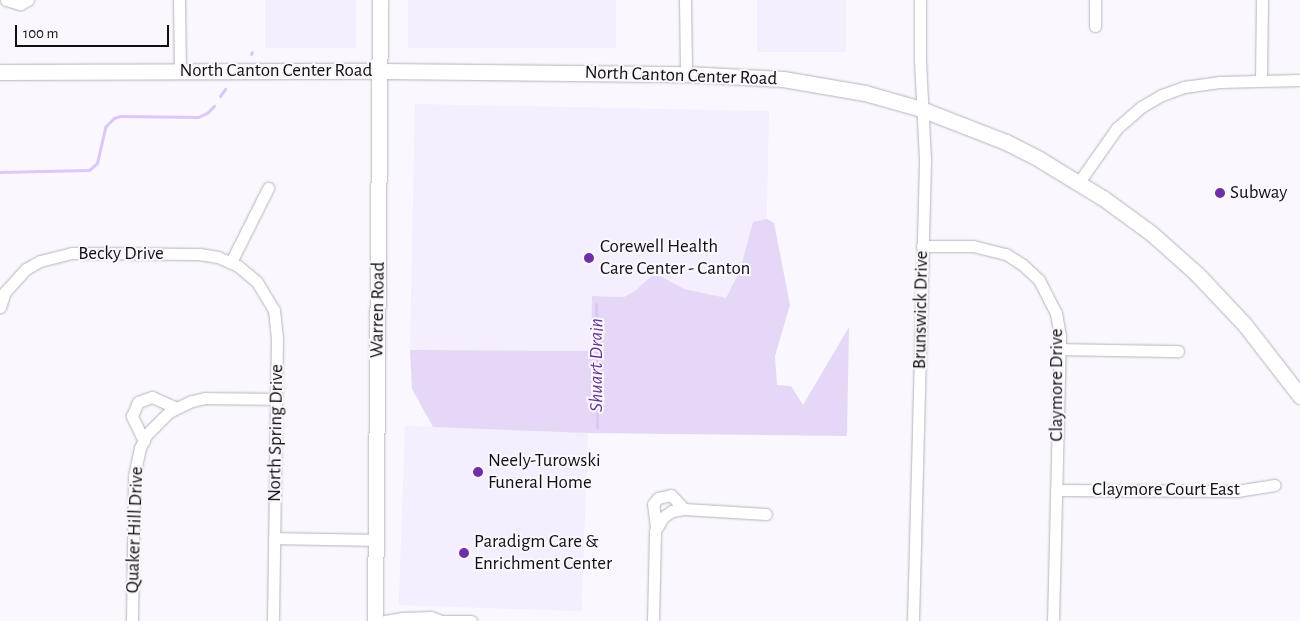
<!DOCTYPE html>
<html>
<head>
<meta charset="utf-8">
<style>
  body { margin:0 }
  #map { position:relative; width:1300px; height:621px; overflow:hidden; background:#faf7fe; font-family:"Alegreya Sans",sans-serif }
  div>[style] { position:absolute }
  .built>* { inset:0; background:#f5eefe; transform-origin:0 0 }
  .green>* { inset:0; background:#e5d7f6 }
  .stream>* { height:3px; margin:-1.5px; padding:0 1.5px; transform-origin:1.5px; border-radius:1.5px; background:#ddc6f8 }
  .roads { filter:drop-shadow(0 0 1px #b7b3bc) drop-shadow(0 0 1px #b7b3bc) }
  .minor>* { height:11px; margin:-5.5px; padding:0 5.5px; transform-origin:5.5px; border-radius:5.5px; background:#fff }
  .major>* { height:15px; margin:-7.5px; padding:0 7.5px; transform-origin:7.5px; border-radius:7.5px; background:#fff }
  .dots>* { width:14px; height:14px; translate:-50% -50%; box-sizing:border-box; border:2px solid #faf7fe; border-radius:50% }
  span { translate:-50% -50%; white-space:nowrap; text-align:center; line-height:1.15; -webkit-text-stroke:4px #faf7fe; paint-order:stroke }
  .street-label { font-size:19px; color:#110f12 }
  .poi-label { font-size:19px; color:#110f12 }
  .left { translate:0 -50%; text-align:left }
  .water-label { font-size:20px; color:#673593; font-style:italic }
  .scale { position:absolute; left:15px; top:25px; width:154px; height:22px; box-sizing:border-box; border:2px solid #110f12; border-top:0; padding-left:6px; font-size:15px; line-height:18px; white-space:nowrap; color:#110f12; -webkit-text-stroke:4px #faf7fe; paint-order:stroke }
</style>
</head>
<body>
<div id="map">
  <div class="built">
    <i style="left:265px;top:0;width:91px;height:48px"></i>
    <i style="left:408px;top:0;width:208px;height:48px"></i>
    <i style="left:757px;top:0;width:89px;height:52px"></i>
    <i style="clip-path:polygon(415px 104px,769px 111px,765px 299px,592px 296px,591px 351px,410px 350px)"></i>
    <i style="left:405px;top:426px;width:183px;height:179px;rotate:2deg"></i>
  </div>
  <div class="green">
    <i style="clip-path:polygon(767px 219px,774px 223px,790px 305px,775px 356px,777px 385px,791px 386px,803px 405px,849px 327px,847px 436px,588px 433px,433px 427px,412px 389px,410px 350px,591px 351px,592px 296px,624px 297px,635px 291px,655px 273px,684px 289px,726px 298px,740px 271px,753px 222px)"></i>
  </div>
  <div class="stream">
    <i style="left:251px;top:54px;width:2px;rotate:-63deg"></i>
    <i style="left:220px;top:96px;width:9px;rotate:-54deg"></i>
    <i style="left:0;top:172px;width:89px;rotate:-1.3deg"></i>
    <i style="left:89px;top:170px;width:11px;rotate:-41deg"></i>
    <i style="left:97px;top:163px;width:37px;rotate:-77deg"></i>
    <i style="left:105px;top:127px;width:13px;rotate:-45deg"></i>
    <i style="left:114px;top:118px;width:6px;rotate:-18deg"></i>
    <i style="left:120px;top:116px;width:78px;rotate:0.7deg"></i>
    <i style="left:198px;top:117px;width:10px;rotate:-24deg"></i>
    <i style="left:207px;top:113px;width:10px;rotate:-45deg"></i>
    <i style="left:596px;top:304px;width:123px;rotate:89.5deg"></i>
  </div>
  <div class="roads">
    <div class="minor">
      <i style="left:6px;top:0;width:15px;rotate:16deg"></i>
      <i style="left:20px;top:4px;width:9px;rotate:-27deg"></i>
      <i style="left:179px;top:0;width:71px;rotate:89.2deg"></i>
      <i style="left:685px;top:0;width:74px;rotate:89.2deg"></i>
      <i style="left:1095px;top:0;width:26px;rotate:90deg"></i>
      <i style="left:1261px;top:81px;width:81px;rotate:-89.3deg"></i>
      <i style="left:1079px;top:182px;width:66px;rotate:-54.9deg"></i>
      <i style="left:1117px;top:128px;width:32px;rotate:-41deg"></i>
      <i style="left:1141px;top:107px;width:24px;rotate:-30deg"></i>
      <i style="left:1162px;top:95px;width:23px;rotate:-20deg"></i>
      <i style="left:1184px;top:87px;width:35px;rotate:-8deg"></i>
      <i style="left:1219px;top:82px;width:81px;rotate:-1.4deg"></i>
      <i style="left:922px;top:246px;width:51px"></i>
      <i style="left:973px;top:246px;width:34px;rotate:14deg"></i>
      <i style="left:1006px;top:254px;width:20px;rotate:33deg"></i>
      <i style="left:1023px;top:265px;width:22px;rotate:43deg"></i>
      <i style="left:1039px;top:280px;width:37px;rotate:63deg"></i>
      <i style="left:1056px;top:313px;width:23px;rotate:80deg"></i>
      <i style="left:1060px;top:336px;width:285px;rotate:91.4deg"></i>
      <i style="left:231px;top:262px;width:83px;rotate:-63.4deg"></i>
      <i style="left:0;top:307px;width:16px;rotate:-72deg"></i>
      <i style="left:5px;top:292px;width:31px;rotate:-48deg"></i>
      <i style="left:26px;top:269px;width:16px;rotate:-30deg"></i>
      <i style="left:40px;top:261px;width:32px;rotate:-14deg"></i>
      <i style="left:71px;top:253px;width:128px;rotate:0.4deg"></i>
      <i style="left:199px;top:254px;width:19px;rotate:9deg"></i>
      <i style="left:218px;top:257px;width:22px;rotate:24deg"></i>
      <i style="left:238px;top:266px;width:25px;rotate:40deg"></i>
      <i style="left:257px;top:282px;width:33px;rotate:59deg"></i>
      <i style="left:274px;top:310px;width:27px;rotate:84deg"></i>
      <i style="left:277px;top:337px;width:284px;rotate:90.8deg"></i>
      <i style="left:1060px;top:349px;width:118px;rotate:1deg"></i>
      <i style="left:144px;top:441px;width:28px;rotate:-116deg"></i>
      <i style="left:132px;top:416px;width:15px;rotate:-67deg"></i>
      <i style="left:138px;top:402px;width:15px;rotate:-20deg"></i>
      <i style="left:152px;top:397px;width:27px;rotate:24deg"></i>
      <i style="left:1056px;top:490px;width:181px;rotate:0.3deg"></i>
      <i style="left:1237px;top:491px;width:38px;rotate:-9deg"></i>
      <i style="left:656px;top:527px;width:23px;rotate:-97deg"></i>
      <i style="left:653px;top:504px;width:8px;rotate:-50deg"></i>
      <i style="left:658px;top:498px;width:13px;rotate:-13deg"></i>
      <i style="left:671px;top:495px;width:19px;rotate:47deg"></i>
      <i style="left:274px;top:538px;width:102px;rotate:1.1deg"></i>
      <i style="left:132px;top:621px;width:145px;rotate:-89.2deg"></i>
      <i style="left:134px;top:476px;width:29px;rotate:-78deg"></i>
      <i style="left:140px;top:448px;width:14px;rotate:-65deg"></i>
      <i style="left:146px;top:435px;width:33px;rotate:-45deg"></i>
      <i style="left:169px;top:412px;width:25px;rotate:-26deg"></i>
      <i style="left:192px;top:401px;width:13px;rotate:-13deg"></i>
      <i style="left:205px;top:398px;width:71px;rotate:0.8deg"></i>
      <i style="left:385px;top:621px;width:17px;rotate:-10deg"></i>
      <i style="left:402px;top:618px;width:29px;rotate:-2deg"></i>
      <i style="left:431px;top:617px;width:11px;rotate:22deg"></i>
      <i style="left:441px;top:621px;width:30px"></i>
      <i style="left:653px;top:621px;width:90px;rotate:-88.7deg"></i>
      <i style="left:655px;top:531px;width:16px;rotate:-60deg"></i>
      <i style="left:663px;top:517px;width:11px;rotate:-34deg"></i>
      <i style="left:672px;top:511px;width:12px;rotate:-9deg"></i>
      <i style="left:684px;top:509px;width:82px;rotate:3.5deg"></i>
      <i style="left:913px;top:621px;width:462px;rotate:-88.5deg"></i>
      <i style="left:925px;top:159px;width:98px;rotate:-92.9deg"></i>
      <i style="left:920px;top:61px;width:61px;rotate:-90deg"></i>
    </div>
    <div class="major">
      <i style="left:0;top:72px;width:381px;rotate:-0.2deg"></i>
      <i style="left:381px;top:71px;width:305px;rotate:0.6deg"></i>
      <i style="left:686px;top:74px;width:97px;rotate:3deg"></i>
      <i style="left:783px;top:79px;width:83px;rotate:9.7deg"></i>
      <i style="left:865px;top:93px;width:58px;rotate:15.9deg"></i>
      <i style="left:921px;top:109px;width:91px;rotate:21.2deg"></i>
      <i style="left:1006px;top:142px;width:37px;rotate:27deg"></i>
      <i style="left:1039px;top:159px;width:75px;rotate:31.4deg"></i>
      <i style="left:1103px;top:198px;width:59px;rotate:36.1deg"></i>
      <i style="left:1151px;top:233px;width:62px;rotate:41.7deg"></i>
      <i style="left:1197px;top:274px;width:70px;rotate:46.7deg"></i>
      <i style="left:1245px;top:325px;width:90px;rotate:52.2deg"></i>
      <i style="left:375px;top:621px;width:621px;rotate:-89.54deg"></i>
    </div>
  </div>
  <div class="dots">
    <i style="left:1220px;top:193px;background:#7030a4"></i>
    <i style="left:589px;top:258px;background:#7030a4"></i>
    <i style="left:478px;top:472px;background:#7030a4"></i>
    <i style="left:464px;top:553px;background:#7030a4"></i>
  </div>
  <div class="street-label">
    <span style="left:276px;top:71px">North Canton Center Road</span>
    <span style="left:681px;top:76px;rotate:2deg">North Canton Center Road</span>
    <span style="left:121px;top:254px">Becky Drive</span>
    <span style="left:378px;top:310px;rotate:-89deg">Warren Road</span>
    <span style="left:921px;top:310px;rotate:-89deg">Brunswick Drive</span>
    <span style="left:1057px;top:385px;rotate:-90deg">Claymore Drive</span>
    <span style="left:276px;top:433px;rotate:-89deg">North Spring Drive</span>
    <span style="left:1166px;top:490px">Claymore Court East</span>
    <span style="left:135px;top:530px;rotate:-88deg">Quaker Hill Drive</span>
  </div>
  <div class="poi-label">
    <span class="left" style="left:1230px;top:193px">Subway</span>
    <span class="left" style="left:600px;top:258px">Corewell Health<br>Care Center - Canton</span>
    <span class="left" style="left:488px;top:472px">Neely-Turowski<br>Funeral Home</span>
    <span class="left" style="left:474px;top:553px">Paradigm Care &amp;<br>Enrichment Center</span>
  </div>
  <div class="water-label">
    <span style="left:596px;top:365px;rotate:-90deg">Shuart Drain</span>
  </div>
  <div class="scale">100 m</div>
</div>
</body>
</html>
